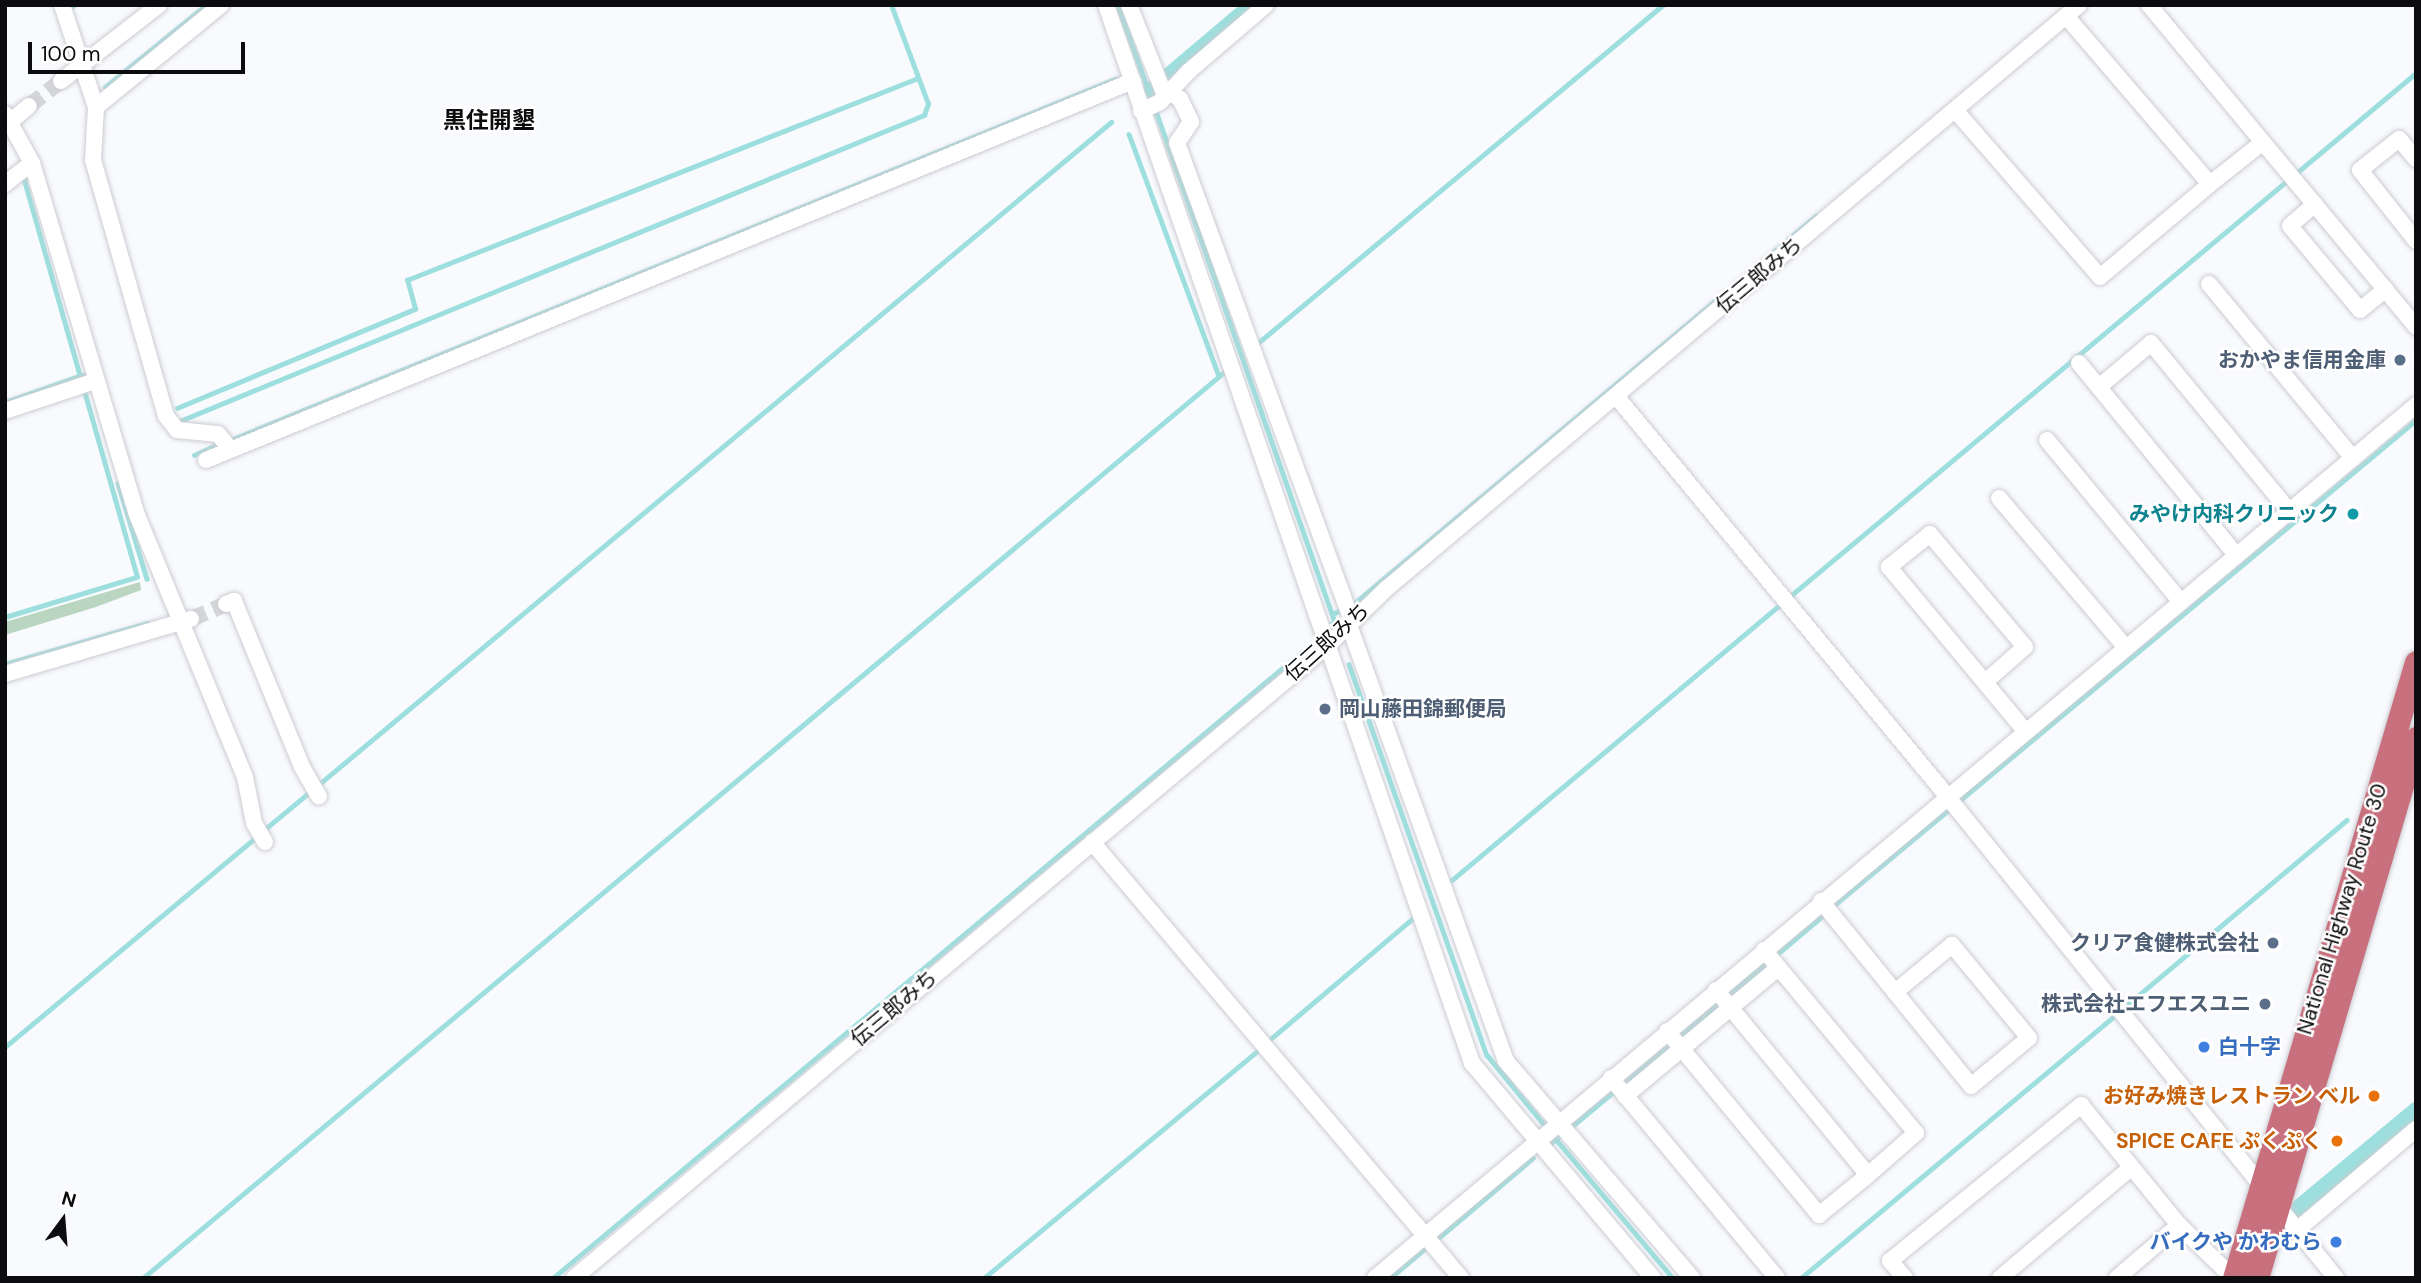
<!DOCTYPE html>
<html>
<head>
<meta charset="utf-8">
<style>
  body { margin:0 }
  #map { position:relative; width:2421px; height:1283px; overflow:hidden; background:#f9fafe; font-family:"DM Sans","Noto Sans JP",sans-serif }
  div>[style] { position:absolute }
  .green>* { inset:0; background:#bad6c1 }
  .stream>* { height:4.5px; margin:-2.25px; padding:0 2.25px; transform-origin:2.25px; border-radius:2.25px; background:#9ddfde }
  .canal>* { height:16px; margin:-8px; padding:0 8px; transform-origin:8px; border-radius:8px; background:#9ddfde }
  .minor-tunnel>* { height:16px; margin-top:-8px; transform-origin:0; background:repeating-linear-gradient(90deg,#d5d6da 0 16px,transparent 0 24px) }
  .roads { filter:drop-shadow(0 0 2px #cbccd2) drop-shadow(0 0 2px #cbccd2) }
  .minor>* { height:16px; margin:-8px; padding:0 8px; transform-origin:8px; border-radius:8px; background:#fff }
  .highway>* { height:23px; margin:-11.5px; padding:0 11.5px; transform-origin:11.5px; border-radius:11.5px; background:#c8707d }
  .dots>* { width:19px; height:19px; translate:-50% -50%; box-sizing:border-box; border:4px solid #fff; border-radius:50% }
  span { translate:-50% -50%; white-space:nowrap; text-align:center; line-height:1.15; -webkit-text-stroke:5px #fff; paint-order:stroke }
  .street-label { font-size:21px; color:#0c0c0e }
  .service-label { font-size:21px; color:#4e5e75; font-weight:700 }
  .right { translate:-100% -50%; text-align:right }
  .left { translate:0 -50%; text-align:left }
  .culture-label { font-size:21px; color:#0d838f; font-weight:700 }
  .shop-label { font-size:21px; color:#366cbe; font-weight:700 }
  .food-label { font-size:21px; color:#c56008; font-weight:700 }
  .neighbourhood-label { font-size:23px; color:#0c0c0e; font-weight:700 }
  .frame { position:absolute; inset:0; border:7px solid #0c0c0e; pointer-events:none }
  .north { position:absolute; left:28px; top:1185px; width:70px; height:70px; -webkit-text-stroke:5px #fff; paint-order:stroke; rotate:16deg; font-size:19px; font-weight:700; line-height:28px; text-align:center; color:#0c0c0e }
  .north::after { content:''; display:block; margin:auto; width:24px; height:32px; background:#0c0c0e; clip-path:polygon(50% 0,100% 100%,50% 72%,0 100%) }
  .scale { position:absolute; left:28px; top:42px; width:217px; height:32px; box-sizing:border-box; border:4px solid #0c0c0e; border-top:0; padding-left:9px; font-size:21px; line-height:24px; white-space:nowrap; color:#0c0c0e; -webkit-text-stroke:5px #fff; paint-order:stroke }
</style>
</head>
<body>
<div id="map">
  <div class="green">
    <i style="clip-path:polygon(140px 582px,141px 590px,96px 607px,5px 635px,5px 622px)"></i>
  </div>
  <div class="stream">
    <i style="left:1118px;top:5px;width:101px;rotate:70.3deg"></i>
    <i style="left:73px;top:6px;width:1px;rotate:-45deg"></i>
    <i style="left:105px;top:87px;width:130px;rotate:-39.1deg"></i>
    <i style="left:1155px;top:108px;width:548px;rotate:70.71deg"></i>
    <i style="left:1129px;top:134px;width:258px;rotate:69.6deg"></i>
    <i style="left:1258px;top:343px;width:528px;rotate:-39.85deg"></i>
    <i style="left:5px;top:402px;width:82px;rotate:-19.3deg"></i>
    <i style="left:177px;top:408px;width:258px;rotate:-22.6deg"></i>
    <i style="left:415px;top:309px;width:30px;rotate:-105deg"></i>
    <i style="left:407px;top:280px;width:549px;rotate:-21.57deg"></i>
    <i style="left:175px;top:423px;width:810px;rotate:-22.35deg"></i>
    <i style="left:924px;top:115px;width:12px;rotate:-70deg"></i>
    <i style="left:928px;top:104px;width:106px;rotate:-110.5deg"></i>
    <i style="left:228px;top:441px;width:958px;rotate:-22.2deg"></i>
    <i style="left:194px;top:455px;width:27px;rotate:-24deg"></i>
    <i style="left:118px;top:483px;width:100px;rotate:73.2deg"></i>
    <i style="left:1788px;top:598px;width:819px;rotate:-39.9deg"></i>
    <i style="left:1351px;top:606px;width:607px;rotate:-39.99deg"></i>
    <i style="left:1332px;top:614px;width:12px;rotate:-24deg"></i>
    <i style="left:5px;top:617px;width:138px;rotate:-16.9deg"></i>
    <i style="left:137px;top:577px;width:417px;rotate:-105.9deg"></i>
    <i style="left:1329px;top:626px;width:8px;rotate:-40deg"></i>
    <i style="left:5px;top:664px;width:148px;rotate:-16.1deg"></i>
    <i style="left:1349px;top:664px;width:415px;rotate:70.6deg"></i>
    <i style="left:1487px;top:1055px;width:94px;rotate:50.6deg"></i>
    <i style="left:317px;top:786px;width:1035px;rotate:-39.9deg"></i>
    <i style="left:264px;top:830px;width:61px;rotate:-39.7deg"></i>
    <i style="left:1452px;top:880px;width:431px;rotate:-40deg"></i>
    <i style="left:1832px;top:907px;width:760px;rotate:-39.82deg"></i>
    <i style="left:2127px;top:1005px;width:287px;rotate:-40.1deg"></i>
    <i style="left:1678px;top:1038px;width:194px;rotate:-40.2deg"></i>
    <i style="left:1267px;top:1042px;width:192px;rotate:-40.3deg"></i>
    <i style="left:5px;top:1047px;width:329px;rotate:-39.9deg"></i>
    <i style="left:1570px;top:1128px;width:131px;rotate:-39.7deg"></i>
    <i style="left:1555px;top:1138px;width:183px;rotate:49.9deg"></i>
    <i style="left:1550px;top:1144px;width:17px;rotate:-40deg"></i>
    <i style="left:1435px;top:1241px;width:128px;rotate:-40.3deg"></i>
    <i style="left:143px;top:1278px;width:1409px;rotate:-39.96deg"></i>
    <i style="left:553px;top:1278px;width:987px;rotate:-39.9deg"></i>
    <i style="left:984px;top:1278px;width:360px;rotate:-39.7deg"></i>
    <i style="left:1390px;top:1278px;width:50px;rotate:-40.1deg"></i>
    <i style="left:1801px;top:1278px;width:410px;rotate:-39.9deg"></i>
  </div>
  <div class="canal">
    <i style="left:1149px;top:92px;width:135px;rotate:-40.2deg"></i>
    <i style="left:2297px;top:1209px;width:155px;rotate:-39.8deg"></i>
  </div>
  <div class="minor-tunnel">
    <i style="left:29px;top:106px;width:41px;rotate:-38deg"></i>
    <i style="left:191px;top:619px;width:38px;rotate:-23deg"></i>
  </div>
  <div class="roads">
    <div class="minor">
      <i style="left:62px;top:5px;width:108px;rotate:71.6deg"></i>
      <i style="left:96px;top:107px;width:53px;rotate:93.2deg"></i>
      <i style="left:93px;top:160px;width:266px;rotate:74.1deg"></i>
      <i style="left:166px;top:416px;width:18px;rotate:52deg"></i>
      <i style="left:177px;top:430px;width:41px;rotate:5.6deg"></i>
      <i style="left:218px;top:434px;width:19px;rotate:51deg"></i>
      <i style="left:1106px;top:5px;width:1120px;rotate:70.92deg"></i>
      <i style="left:1472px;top:1063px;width:281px;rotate:49.9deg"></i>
      <i style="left:1129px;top:5px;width:98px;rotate:68.4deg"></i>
      <i style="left:2149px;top:5px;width:418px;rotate:50.3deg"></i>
      <i style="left:61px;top:81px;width:124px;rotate:-37.8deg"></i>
      <i style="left:1169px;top:92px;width:13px;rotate:32deg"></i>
      <i style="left:1180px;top:99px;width:25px;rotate:64deg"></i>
      <i style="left:1191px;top:122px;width:25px;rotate:124deg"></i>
      <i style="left:1177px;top:143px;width:509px;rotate:69.89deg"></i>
      <i style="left:96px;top:107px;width:161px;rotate:-39.2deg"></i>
      <i style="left:1955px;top:110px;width:221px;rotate:49deg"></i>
      <i style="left:2100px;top:277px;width:144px;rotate:-40.2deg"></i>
      <i style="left:2210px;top:184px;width:221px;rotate:-130.6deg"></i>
      <i style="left:1141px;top:111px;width:21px;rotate:-25deg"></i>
      <i style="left:1160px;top:102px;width:42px;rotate:-46.9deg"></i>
      <i style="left:1189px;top:71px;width:101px;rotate:-40.6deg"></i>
      <i style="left:5px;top:114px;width:56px;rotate:61.1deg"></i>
      <i style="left:32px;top:163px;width:367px;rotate:73.4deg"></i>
      <i style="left:137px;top:515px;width:283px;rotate:67.6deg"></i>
      <i style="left:245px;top:777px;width:47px;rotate:78.9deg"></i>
      <i style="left:254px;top:823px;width:22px;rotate:60deg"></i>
      <i style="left:5px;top:126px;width:31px;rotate:-40deg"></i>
      <i style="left:2416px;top:159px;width:26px;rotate:-130deg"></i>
      <i style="left:2399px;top:139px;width:50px;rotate:141.5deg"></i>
      <i style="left:2360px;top:170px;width:90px;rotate:51.7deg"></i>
      <i style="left:5px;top:184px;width:34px;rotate:-38deg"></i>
      <i style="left:2210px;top:184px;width:66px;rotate:-38.3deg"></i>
      <i style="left:2315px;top:204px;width:33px;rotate:139deg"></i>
      <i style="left:2290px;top:226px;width:109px;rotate:50.2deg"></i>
      <i style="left:2360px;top:310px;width:33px;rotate:-39deg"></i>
      <i style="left:2209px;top:284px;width:226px;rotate:50.4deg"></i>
      <i style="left:2079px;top:363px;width:249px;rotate:50.7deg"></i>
      <i style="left:2099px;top:387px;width:68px;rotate:-40.2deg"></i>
      <i style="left:2151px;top:343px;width:217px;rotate:50.6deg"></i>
      <i style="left:1616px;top:396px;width:505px;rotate:50.38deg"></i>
      <i style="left:1938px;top:785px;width:634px;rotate:51.09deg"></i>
      <i style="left:5px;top:411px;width:95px;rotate:-18.4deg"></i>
      <i style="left:2047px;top:440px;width:210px;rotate:50.4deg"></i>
      <i style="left:206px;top:460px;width:1001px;rotate:-22.24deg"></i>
      <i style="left:1999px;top:498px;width:197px;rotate:49.7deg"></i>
      <i style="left:226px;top:604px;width:9px;rotate:-21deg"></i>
      <i style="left:234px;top:601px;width:179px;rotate:67.7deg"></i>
      <i style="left:302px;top:767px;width:34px;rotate:60deg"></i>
      <i style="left:1349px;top:625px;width:463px;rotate:70.2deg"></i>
      <i style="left:1506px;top:1061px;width:286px;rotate:49.4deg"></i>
      <i style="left:5px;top:674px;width:194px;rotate:-16.5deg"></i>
      <i style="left:1985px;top:682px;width:53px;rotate:-41.2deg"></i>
      <i style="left:2025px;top:647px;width:148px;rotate:-130.1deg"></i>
      <i style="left:1930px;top:534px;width:53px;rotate:141.2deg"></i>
      <i style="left:1889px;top:567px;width:214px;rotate:50.3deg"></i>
      <i style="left:1092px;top:842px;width:571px;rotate:49.76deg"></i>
      <i style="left:1821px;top:901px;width:117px;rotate:50.9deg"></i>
      <i style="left:1895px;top:992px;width:121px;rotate:51deg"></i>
      <i style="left:1971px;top:1086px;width:75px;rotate:-39.6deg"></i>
      <i style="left:2029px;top:1038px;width:121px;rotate:-129.6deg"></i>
      <i style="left:1952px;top:945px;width:74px;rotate:140.5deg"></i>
      <i style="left:1716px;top:990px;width:239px;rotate:50.6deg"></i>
      <i style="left:1667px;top:1031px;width:239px;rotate:50.4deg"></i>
      <i style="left:1819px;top:1215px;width:63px;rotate:-39.2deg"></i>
      <i style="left:1868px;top:1175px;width:64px;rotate:-41.2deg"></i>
      <i style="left:1916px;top:1133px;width:238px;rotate:-129.7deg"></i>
      <i style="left:1611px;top:1078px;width:260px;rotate:50.3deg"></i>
      <i style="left:1625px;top:1096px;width:199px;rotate:-39.9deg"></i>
      <i style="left:2179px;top:1225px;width:62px;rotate:44.3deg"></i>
      <i style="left:2223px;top:1268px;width:23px;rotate:20deg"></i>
      <i style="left:2297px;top:1230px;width:156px;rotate:-40.3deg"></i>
      <i style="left:574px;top:1278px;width:983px;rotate:-40.01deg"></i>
      <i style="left:1327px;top:646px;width:82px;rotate:-44deg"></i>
      <i style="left:1386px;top:589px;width:906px;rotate:-40.12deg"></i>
      <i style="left:1375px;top:1278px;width:1359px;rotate:-39.98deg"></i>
      <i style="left:1905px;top:1278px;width:23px;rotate:-131deg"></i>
      <i style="left:1890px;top:1261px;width:247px;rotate:-39.2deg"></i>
      <i style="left:2081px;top:1105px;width:155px;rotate:50.8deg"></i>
      <i style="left:2179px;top:1225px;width:82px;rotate:139.5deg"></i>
      <i style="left:2000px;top:1278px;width:172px;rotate:-40.1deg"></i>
    </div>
    <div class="highway">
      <i style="left:2234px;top:1278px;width:642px;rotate:-73.54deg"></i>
      <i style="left:2257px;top:1278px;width:563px;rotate:-73.59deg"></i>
    </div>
  </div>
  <div class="dots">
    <i style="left:2400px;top:360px;background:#5c6f8a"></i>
    <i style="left:2353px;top:514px;background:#0f9aa8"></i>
    <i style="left:1325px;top:709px;background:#5c6f8a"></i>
    <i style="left:2273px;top:943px;background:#5c6f8a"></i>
    <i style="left:2265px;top:1004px;background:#5c6f8a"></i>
    <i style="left:2204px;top:1047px;background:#3f7fe0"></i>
    <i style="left:2374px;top:1096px;background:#e8710a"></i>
    <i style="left:2337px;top:1141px;background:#e8710a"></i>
    <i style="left:2336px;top:1242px;background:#3f7fe0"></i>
  </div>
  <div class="street-label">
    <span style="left:1759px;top:275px;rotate:-40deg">伝三郎みち</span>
    <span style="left:1327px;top:642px;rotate:-42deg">伝三郎みち</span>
    <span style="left:2342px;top:909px;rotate:-73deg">National Highway Route 30</span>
    <span style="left:894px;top:1008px;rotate:-40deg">伝三郎みち</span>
  </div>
  <div class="service-label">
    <span class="right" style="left:2386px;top:360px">おかやま信用金庫</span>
    <span class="left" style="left:1339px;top:709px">岡山藤田錦郵便局</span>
    <span class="right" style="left:2259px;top:943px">クリア食健株式会社</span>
    <span class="right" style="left:2251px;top:1004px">株式会社エフエスユニ</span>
  </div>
  <div class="culture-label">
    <span class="right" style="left:2339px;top:514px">みやけ内科クリニック</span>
  </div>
  <div class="shop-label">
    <span class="left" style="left:2218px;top:1047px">白十字</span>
    <span class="right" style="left:2322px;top:1242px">バイクや かわむら</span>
  </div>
  <div class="food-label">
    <span class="right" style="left:2360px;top:1096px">お好み焼きレストラン ベル</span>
    <span class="right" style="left:2323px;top:1141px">SPICE CAFE ぷくぷく</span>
  </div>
  <div class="neighbourhood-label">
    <span style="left:489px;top:120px">黒住開墾</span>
  </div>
  <div class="frame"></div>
  <div class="north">N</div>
  <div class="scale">100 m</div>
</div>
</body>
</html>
